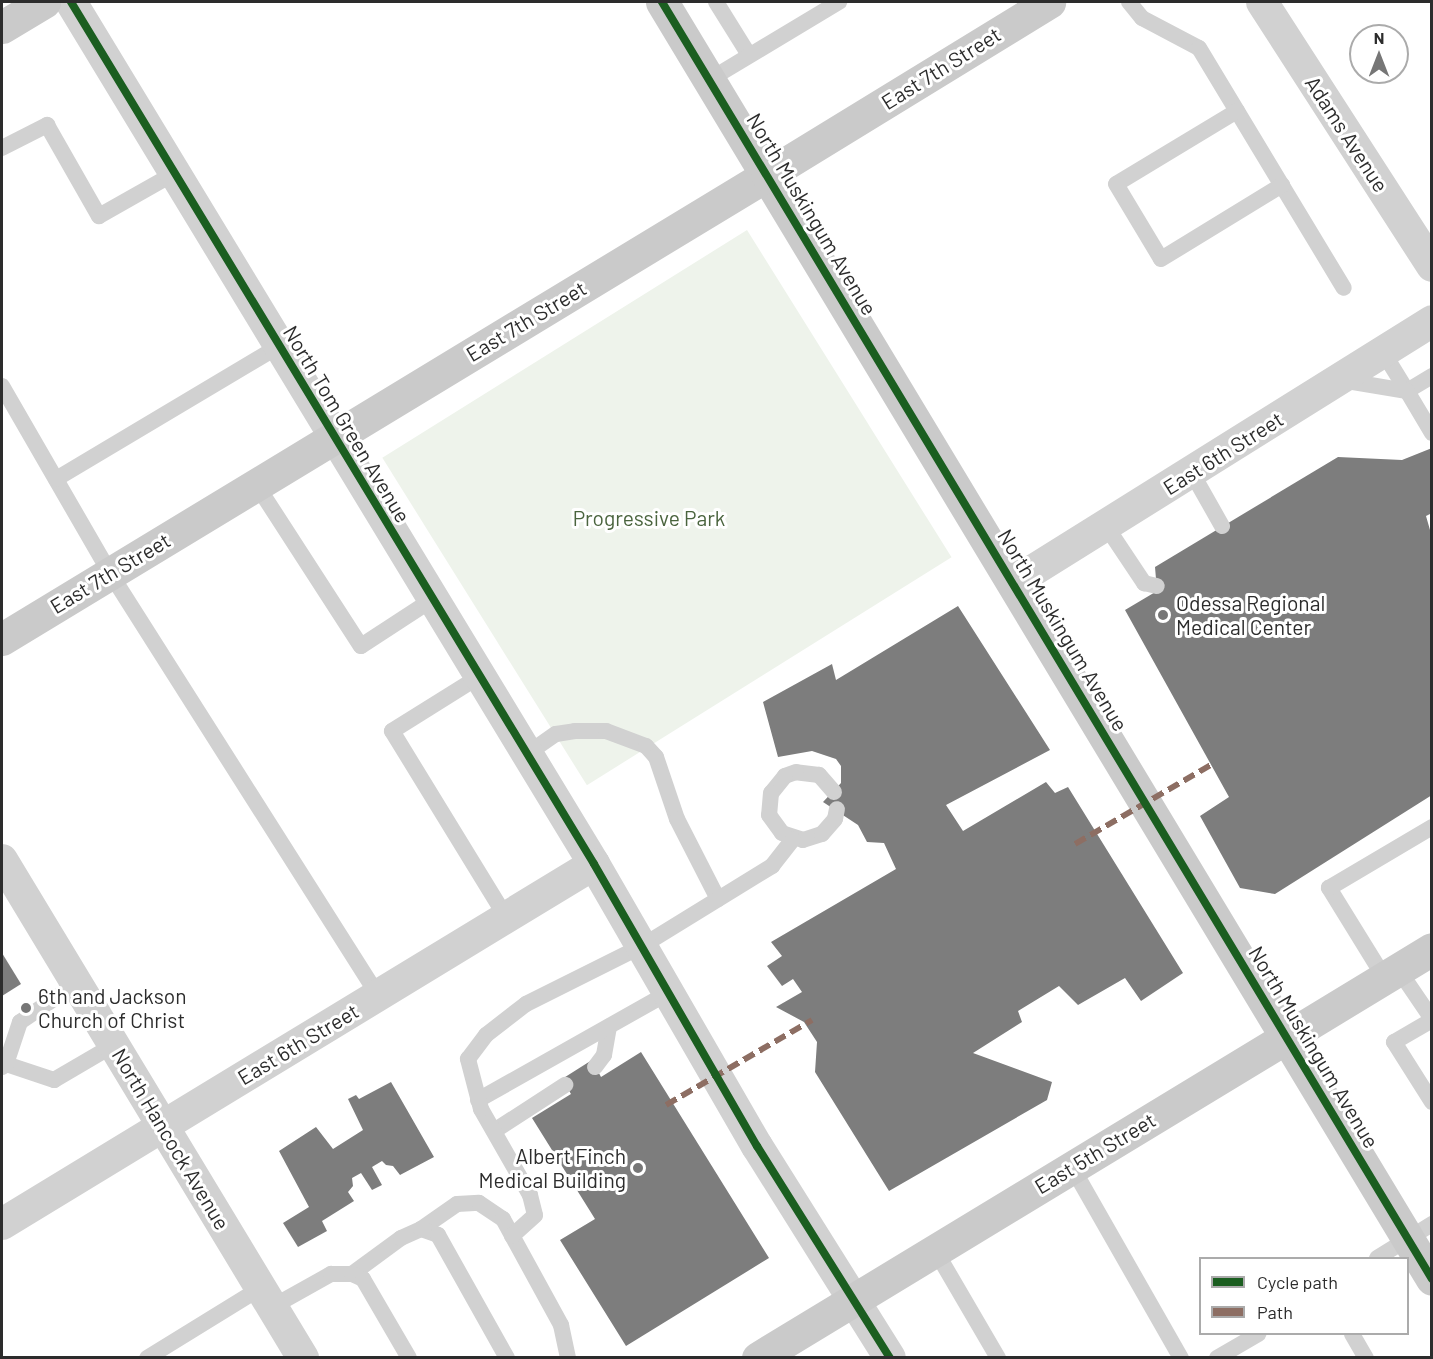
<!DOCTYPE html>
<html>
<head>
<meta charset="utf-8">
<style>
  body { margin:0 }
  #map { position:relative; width:1433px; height:1359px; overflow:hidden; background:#fff; font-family:Barlow,sans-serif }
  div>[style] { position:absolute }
  .green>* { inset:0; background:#eef3eb; transform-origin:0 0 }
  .building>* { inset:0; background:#7d7d7d }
  .lane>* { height:16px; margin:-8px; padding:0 8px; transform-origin:8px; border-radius:8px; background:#d1d1d1 }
  .street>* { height:32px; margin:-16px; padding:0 16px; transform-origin:16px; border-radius:16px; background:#d1d1d1 }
  .secondary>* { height:33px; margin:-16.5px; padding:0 16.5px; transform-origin:16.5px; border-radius:16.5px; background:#cacaca }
  .quiet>* { height:6px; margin-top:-3px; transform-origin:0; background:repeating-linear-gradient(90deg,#8d6e63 0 12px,transparent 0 18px) }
  .cycleway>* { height:8px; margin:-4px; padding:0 4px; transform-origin:4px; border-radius:4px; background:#1b5e20 }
  .dots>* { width:16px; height:16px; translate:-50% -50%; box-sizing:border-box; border:3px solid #fff; border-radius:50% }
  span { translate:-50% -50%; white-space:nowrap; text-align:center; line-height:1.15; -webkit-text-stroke:6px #fff; paint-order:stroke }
  .street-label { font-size:21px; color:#2c2c2c }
  .park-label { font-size:21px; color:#4a643e }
  .poi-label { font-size:21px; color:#2c2c2c }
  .left { translate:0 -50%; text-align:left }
  .right { translate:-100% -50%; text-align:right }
  .frame { position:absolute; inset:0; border:3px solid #2c2c2c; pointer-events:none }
  .legend { position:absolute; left:1199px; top:1257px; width:210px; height:78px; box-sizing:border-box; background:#fff; border:2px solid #ababab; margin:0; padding:8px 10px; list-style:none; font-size:18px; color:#2c2c2c }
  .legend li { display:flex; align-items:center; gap:12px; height:30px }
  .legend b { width:30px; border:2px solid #ababab }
  .north { position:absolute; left:1349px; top:24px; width:60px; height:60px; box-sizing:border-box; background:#fff; border:2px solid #ababab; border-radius:50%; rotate:0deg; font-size:16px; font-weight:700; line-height:24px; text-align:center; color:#2c2c2c }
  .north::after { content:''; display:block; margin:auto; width:21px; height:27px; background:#767676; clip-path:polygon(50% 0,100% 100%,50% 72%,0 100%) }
</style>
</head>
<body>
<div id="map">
  <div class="green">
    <i style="left:747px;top:230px;width:386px;height:430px;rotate:58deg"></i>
  </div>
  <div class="building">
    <i style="clip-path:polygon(1432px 448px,1432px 513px,1426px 516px,1432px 537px,1432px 795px,1275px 894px,1240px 888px,1200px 816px,1229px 797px,1125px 610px,1157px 591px,1155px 567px,1338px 457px,1402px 460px)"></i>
    <i style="clip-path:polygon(958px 606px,1050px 750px,946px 805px,963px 831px,1046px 782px,1055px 793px,1068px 787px,1183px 973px,1141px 1001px,1125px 978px,1078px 1005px,1059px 986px,1018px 1011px,1022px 1022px,973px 1053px,1052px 1082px,1047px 1100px,889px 1191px,815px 1072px,817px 1042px,804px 1022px,776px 1007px,802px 992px,793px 979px,782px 986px,767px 966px,782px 956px,771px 942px,896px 869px,884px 843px,867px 842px,858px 825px,823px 802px,841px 783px,841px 766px,836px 759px,812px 751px,778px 757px,763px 702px,832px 664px,836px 680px)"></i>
    <i style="clip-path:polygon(2px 953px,21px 984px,2px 996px)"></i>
    <i style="clip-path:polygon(641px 1052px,769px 1258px,626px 1346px,560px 1240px,595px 1219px,532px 1118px,571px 1094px,562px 1079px,592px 1060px,601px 1077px)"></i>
    <i style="clip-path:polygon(391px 1082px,434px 1157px,400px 1175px,393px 1166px,386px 1165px,382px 1161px,372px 1167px,382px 1185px,372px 1190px,361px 1173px,352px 1178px,353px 1186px,348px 1192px,354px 1201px,322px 1221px,327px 1231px,298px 1247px,283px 1223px,309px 1207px,279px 1151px,316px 1127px,333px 1149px,363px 1130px,348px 1099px,356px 1095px,359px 1099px)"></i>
  </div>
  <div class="lane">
    <i style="left:716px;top:2px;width:62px;rotate:58.1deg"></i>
    <i style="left:1129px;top:2px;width:21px;rotate:51deg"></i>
    <i style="left:1142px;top:18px;width:64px;rotate:27.8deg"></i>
    <i style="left:1199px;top:48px;width:280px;rotate:58.9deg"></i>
    <i style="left:709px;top:80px;width:152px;rotate:-31deg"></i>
    <i style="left:1237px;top:111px;width:141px;rotate:148.9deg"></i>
    <i style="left:1116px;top:184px;width:87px;rotate:59deg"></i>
    <i style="left:1161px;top:259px;width:142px;rotate:-31.4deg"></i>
    <i style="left:2px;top:148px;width:51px;rotate:-27.1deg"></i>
    <i style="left:47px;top:125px;width:105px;rotate:60.3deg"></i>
    <i style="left:99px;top:216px;width:87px;rotate:-29.5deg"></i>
    <i style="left:1383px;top:352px;width:46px;rotate:58.4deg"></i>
    <i style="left:1407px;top:391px;width:29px;rotate:-31deg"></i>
    <i style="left:1341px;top:380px;width:67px;rotate:9.5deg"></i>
    <i style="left:1407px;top:391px;width:49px;rotate:59.2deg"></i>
    <i style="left:2px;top:386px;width:216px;rotate:60deg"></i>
    <i style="left:110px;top:573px;width:500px;rotate:57.6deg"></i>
    <i style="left:1192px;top:473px;width:61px;rotate:60.5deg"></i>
    <i style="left:56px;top:479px;width:260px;rotate:-30.8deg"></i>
    <i style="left:256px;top:484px;width:193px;rotate:57.1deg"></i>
    <i style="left:361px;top:646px;width:86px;rotate:-33.1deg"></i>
    <i style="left:1106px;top:526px;width:69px;rotate:56.3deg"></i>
    <i style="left:1144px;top:583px;width:13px;rotate:13deg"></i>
    <i style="left:480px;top:676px;width:104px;rotate:148deg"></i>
    <i style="left:392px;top:731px;width:218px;rotate:58.5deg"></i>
    <i style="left:527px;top:754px;width:35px;rotate:-35deg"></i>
    <i style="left:556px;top:734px;width:19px;rotate:-9deg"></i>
    <i style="left:575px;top:731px;width:31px"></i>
    <i style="left:606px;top:731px;width:43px;rotate:20.6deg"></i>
    <i style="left:646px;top:746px;width:15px;rotate:48deg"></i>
    <i style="left:656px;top:757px;width:65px;rotate:71.3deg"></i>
    <i style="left:677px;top:819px;width:90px;rotate:62.9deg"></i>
    <i style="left:834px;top:792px;width:23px;rotate:-131deg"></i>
    <i style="left:819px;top:775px;width:23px;rotate:-173deg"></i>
    <i style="left:796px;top:772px;width:12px;rotate:160deg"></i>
    <i style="left:785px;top:776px;width:22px;rotate:129deg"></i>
    <i style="left:771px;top:793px;width:22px;rotate:95deg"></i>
    <i style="left:769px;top:815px;width:22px;rotate:54deg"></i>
    <i style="left:782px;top:833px;width:22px;rotate:18deg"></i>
    <i style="left:803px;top:840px;width:20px;rotate:-18deg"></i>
    <i style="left:822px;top:834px;width:20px;rotate:-49deg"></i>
    <i style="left:835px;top:819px;width:10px;rotate:-79deg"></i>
    <i style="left:1398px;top:969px;width:60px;rotate:55.8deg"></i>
    <i style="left:1384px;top:977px;width:105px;rotate:-121.7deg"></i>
    <i style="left:1329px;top:888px;width:120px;rotate:-30.6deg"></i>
    <i style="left:1432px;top:1020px;width:44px;rotate:149.9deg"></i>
    <i style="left:1394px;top:1042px;width:71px;rotate:57.7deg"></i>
    <i style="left:6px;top:1064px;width:51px;rotate:18.4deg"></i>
    <i style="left:54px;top:1080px;width:69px;rotate:-30.3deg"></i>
    <i style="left:2px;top:1067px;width:5px;rotate:-37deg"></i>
    <i style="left:6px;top:1064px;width:44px;rotate:-71.6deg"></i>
    <i style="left:20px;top:1022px;width:69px;rotate:-34.4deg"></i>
    <i style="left:595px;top:1067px;width:15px;rotate:-53deg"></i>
    <i style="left:604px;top:1055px;width:29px;rotate:-80deg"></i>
    <i style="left:478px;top:1100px;width:218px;rotate:-29.4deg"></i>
    <i style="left:494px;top:1131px;width:85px;rotate:-32.9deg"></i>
    <i style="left:1072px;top:1167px;width:220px;rotate:60.3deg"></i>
    <i style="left:421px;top:1229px;width:44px;rotate:-34.8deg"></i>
    <i style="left:457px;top:1204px;width:22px;rotate:-3deg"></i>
    <i style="left:479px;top:1203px;width:29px;rotate:34deg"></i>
    <i style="left:503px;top:1219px;width:121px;rotate:61.3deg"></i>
    <i style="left:561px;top:1325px;width:34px;rotate:78deg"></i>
    <i style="left:512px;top:1236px;width:31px;rotate:-42deg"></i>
    <i style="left:535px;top:1215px;width:21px;rotate:-104deg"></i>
    <i style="left:530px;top:1195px;width:99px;rotate:-119.7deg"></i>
    <i style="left:481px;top:1109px;width:52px;rotate:-104.6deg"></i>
    <i style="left:468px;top:1059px;width:30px;rotate:-53deg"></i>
    <i style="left:486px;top:1035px;width:51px;rotate:-37.8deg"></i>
    <i style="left:526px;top:1004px;width:130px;rotate:-26.6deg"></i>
    <i style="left:642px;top:946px;width:153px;rotate:-31.6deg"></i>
    <i style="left:772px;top:866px;width:34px;rotate:-52deg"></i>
    <i style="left:935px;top:1250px;width:125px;rotate:59.7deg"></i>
    <i style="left:1377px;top:1258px;width:65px;rotate:-31.7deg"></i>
    <i style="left:352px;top:1274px;width:61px;rotate:-36.3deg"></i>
    <i style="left:401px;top:1238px;width:22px;rotate:-24deg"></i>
    <i style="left:421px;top:1229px;width:18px;rotate:19deg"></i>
    <i style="left:438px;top:1235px;width:141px;rotate:60.7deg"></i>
    <i style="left:272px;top:1307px;width:68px;rotate:-29.2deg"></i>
    <i style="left:331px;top:1274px;width:21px"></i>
    <i style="left:352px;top:1274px;width:12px;rotate:24deg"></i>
    <i style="left:363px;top:1279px;width:91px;rotate:59.8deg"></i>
    <i style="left:1352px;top:1334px;width:28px;rotate:60deg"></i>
    <i style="left:147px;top:1358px;width:134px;rotate:-31.6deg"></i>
    <i style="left:1217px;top:1358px;width:48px;rotate:-30.3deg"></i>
  </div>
  <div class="street">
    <i style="left:71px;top:2px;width:1008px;rotate:58.75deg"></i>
    <i style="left:594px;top:864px;width:326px;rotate:60deg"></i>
    <i style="left:757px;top:1146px;width:250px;rotate:57.9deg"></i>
    <i style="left:1262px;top:2px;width:314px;rotate:57.2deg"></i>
    <i style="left:1013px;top:583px;width:494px;rotate:-32deg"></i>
    <i style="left:2px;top:860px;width:582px;rotate:58.85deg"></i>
    <i style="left:2px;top:1224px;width:693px;rotate:-31.3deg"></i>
  </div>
  <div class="secondary">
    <i style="left:662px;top:2px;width:1491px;rotate:58.91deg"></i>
    <i style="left:2px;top:27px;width:49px;rotate:-30.8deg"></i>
    <i style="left:2px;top:639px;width:895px;rotate:-31.24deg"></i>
    <i style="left:767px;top:175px;width:331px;rotate:-31.5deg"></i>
    <i style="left:758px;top:1358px;width:788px;rotate:-31.25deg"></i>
  </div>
  <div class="quiet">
    <i style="left:1075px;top:844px;width:157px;rotate:-30.2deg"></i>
    <i style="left:666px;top:1105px;width:169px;rotate:-30.2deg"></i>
  </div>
  <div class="cycleway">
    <i style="left:71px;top:2px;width:1008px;rotate:58.75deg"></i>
    <i style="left:594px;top:864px;width:326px;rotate:60deg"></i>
    <i style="left:757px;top:1146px;width:250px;rotate:57.9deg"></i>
    <i style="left:662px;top:2px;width:1491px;rotate:58.91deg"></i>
  </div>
  <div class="dots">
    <i style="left:1163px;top:615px;background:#767676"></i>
    <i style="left:26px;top:1008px;background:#767676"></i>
    <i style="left:638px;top:1168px;background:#767676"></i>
  </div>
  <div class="street-label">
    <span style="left:941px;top:68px;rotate:-32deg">East 7th Street</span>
    <span style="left:1347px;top:134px;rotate:57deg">Adams Avenue</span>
    <span style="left:812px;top:214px;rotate:59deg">North Muskingum Avenue</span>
    <span style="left:526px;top:321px;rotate:-31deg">East 7th Street</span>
    <span style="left:347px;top:424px;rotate:59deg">North Tom Green Avenue</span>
    <span style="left:1223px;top:453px;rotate:-32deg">East 6th Street</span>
    <span style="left:110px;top:573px;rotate:-31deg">East 7th Street</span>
    <span style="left:1063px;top:630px;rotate:59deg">North Muskingum Avenue</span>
    <span style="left:298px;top:1044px;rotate:-31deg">East 6th Street</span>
    <span style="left:1314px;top:1047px;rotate:59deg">North Muskingum Avenue</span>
    <span style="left:171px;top:1139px;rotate:59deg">North Hancock Avenue</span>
    <span style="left:1095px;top:1153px;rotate:-31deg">East 5th Street</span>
  </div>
  <div class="park-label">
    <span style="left:649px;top:518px">Progressive Park</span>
  </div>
  <div class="poi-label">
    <span class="left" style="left:1176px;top:615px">Odessa Regional<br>Medical Center</span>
    <span class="left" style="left:38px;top:1008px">6th and Jackson<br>Church of Christ</span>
    <span class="right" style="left:626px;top:1168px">Albert Finch<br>Medical Building</span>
  </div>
  <div class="frame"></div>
  <ul class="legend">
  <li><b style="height:8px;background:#1b5e20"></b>Cycle path</li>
  <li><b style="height:8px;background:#8d6e63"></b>Path</li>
  </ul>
  <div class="north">N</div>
</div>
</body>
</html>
